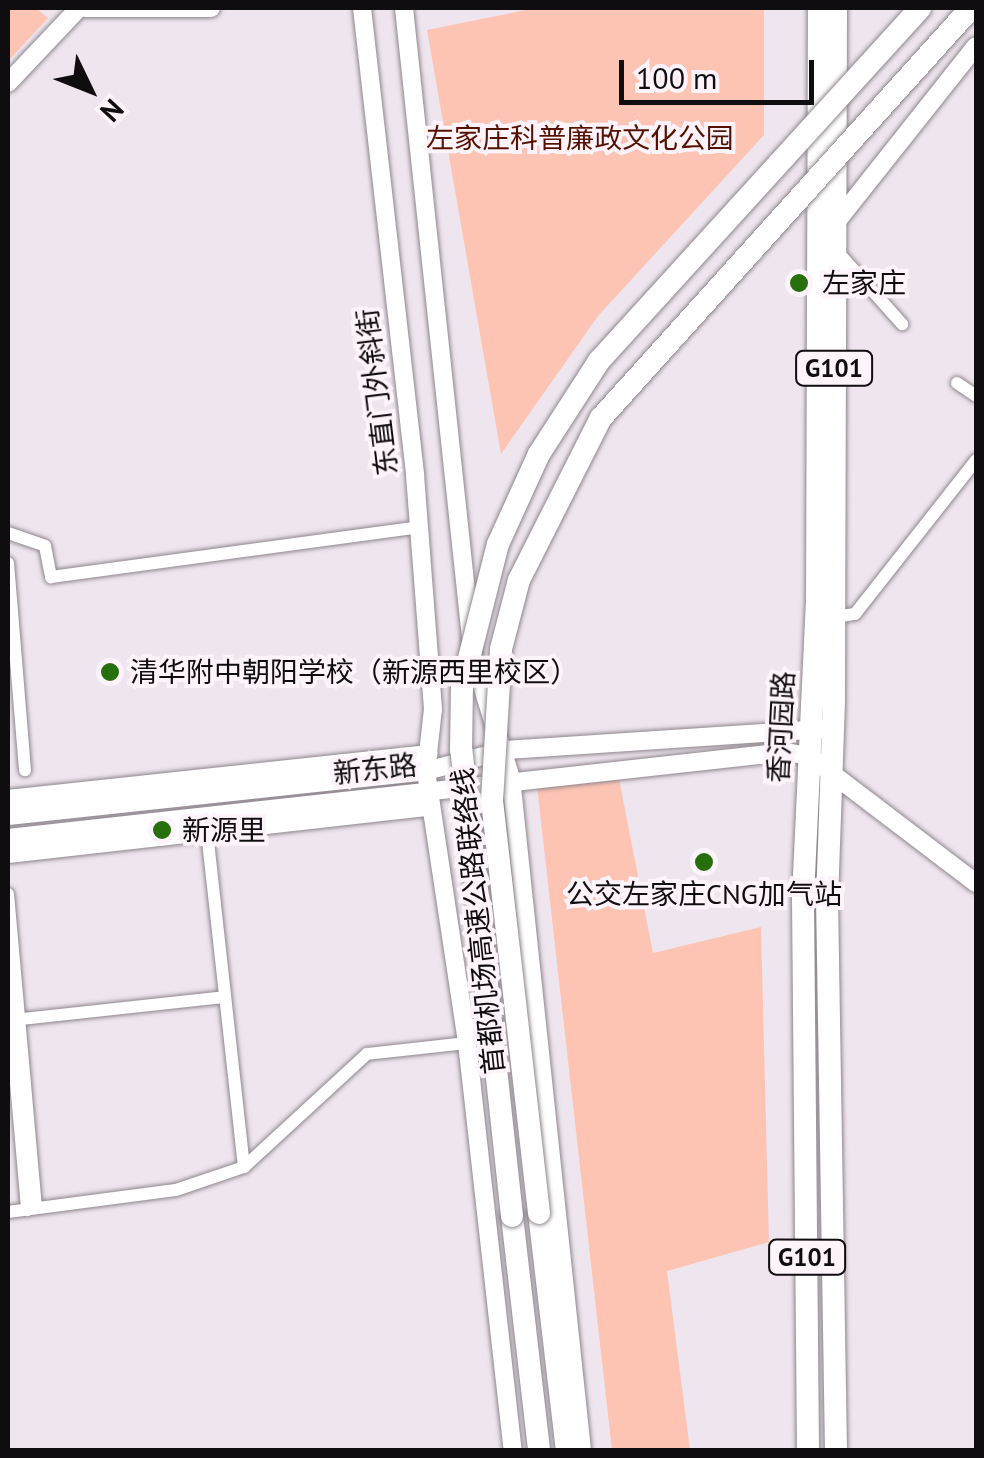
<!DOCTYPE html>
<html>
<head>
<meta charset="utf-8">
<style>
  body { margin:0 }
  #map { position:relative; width:984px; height:1458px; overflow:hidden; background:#eee5ee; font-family:"PT Sans","Noto Sans SC",sans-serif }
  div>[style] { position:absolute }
  .green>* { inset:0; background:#fdc4b4 }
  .roads { filter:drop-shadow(0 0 2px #8e868d) drop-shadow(0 0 2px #8e868d) }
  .street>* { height:12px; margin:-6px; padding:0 6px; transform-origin:6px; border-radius:6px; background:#fff }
  .secondary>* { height:18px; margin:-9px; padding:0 9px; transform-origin:9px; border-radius:9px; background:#fff }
  .highway>* { height:22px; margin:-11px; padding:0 11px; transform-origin:11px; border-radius:11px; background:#fff }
  .bridges { filter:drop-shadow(0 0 2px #8e868d) drop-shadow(0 0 2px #8e868d) }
  .highway-bridge>* { height:22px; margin:-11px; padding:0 11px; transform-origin:11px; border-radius:11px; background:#fff }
  .dots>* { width:28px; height:28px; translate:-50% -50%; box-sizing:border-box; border:5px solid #fcf3fb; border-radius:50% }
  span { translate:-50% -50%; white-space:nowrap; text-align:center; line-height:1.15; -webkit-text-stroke:8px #fcf3fb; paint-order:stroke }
  .shield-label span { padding:2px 8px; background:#fcf3fb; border:2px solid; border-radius:8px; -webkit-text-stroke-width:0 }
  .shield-label { font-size:25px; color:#100d10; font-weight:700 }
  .park-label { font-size:28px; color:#561200 }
  .poi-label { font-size:28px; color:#100d10 }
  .left { translate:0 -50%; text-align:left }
  .street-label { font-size:28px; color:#100d10 }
  .frame { position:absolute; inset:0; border:10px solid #100d10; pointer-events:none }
  .north { position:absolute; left:40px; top:40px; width:100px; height:100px; -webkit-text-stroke:8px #fcf3fb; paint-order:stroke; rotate:133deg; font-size:28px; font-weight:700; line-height:40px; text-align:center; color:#100d10 }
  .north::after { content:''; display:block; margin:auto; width:35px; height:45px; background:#100d10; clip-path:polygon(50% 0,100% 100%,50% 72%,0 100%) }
  .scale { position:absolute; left:619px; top:60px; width:195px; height:45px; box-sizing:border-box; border:5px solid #100d10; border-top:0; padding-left:12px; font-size:30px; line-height:35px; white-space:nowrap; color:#100d10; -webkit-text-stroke:8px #fcf3fb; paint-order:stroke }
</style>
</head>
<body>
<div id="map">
  <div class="green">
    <i style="clip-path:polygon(8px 8px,36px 8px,48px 18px,8px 61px)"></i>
    <i style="clip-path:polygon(536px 8px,764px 8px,764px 135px,598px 316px,501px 454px,427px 30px)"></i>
    <i style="clip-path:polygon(619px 779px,653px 953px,761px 927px,769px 1242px,667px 1271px,690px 1450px,612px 1450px,537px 786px)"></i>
  </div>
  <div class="roads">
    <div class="street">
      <i style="left:835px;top:249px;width:101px;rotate:48.2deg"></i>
      <i style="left:957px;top:383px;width:23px;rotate:34deg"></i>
      <i style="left:8px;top:533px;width:39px;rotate:19deg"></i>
      <i style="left:45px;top:546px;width:32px;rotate:79deg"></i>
      <i style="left:51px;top:577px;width:371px;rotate:-7.7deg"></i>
      <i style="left:8px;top:563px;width:208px;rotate:85.3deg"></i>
      <i style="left:835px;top:617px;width:20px;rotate:-9deg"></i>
      <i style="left:855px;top:614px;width:196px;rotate:-51.8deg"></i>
      <i style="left:207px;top:832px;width:337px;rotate:83.7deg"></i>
      <i style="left:8px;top:894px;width:315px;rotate:84.9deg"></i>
      <i style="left:8px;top:991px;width:220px;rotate:85deg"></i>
      <i style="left:13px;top:1020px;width:213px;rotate:-6.2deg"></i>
      <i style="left:8px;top:1212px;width:169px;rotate:-7.5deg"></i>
      <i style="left:176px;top:1190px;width:72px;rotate:-18.7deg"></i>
      <i style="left:244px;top:1167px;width:167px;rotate:-42.6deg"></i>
      <i style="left:367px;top:1054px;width:101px;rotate:-6.3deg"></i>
    </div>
    <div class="secondary">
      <i style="left:85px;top:8px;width:126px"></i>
      <i style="left:362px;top:8px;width:470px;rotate:83.5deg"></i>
      <i style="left:415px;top:475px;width:235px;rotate:85.6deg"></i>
      <i style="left:433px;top:709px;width:62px;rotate:96.4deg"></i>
      <i style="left:426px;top:771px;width:275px;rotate:81.4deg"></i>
      <i style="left:467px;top:1043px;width:410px;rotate:83.6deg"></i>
      <i style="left:404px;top:8px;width:653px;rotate:83.93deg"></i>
      <i style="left:473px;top:657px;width:127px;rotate:72.6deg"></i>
      <i style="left:511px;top:778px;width:676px;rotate:83.97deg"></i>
      <i style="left:8px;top:83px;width:103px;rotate:-46.6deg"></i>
      <i style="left:834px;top:225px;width:228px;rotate:-51.6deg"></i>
      <i style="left:8px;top:799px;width:423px;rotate:-6.1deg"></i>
      <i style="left:8px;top:816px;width:420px;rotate:-6.1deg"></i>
      <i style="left:426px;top:771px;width:83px;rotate:-14.7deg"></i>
      <i style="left:506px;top:750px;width:318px;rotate:-3.8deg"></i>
      <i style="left:8px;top:838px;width:783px;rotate:-6.31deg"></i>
      <i style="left:786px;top:752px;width:23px;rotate:10deg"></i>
      <i style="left:809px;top:756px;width:210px;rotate:37.3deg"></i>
      <i style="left:8px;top:854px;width:425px;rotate:-6.4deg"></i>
    </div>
    <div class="highway">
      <i style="left:836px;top:8px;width:693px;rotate:90.17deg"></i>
      <i style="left:834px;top:701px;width:196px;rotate:92deg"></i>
      <i style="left:827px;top:897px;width:553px;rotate:89.07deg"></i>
      <i style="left:539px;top:1213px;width:239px;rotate:83.3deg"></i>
      <i style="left:512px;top:1216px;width:236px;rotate:83.4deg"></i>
      <i style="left:808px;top:1450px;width:553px;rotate:-90.52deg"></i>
      <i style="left:803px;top:897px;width:292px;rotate:-87.3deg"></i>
      <i style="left:817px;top:605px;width:597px;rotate:-89.81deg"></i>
    </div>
  </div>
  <div class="bridges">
    <div class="highway-bridge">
      <i style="left:539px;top:1213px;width:415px;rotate:-96.5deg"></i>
      <i style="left:492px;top:801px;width:152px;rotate:-86.6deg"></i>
      <i style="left:501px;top:649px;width:71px;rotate:-75.4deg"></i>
      <i style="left:519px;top:580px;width:182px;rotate:-63.2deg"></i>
      <i style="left:601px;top:418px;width:552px;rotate:-47.94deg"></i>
      <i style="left:512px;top:1216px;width:469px;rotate:-96.2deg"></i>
      <i style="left:461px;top:750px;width:64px;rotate:-89.1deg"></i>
      <i style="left:462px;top:686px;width:146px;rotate:-75.8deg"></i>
      <i style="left:498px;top:544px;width:99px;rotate:-65.5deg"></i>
      <i style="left:539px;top:454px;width:111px;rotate:-57.2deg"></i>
      <i style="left:599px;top:361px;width:477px;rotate:-47.7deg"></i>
    </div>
  </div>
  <div class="dots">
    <i style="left:799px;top:283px;background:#276e0c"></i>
    <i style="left:110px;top:672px;background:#276e0c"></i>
    <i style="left:162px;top:830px;background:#276e0c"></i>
    <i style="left:704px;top:862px;background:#276e0c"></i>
  </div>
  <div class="shield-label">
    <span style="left:834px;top:368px">G101</span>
    <span style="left:807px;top:1257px">G101</span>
  </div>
  <div class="park-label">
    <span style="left:580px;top:138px">左家庄科普廉政文化公园</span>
  </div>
  <div class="poi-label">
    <span class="left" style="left:822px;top:283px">左家庄</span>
    <span class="left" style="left:130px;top:672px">清华附中朝阳学校（新源西里校区）</span>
    <span class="left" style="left:182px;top:830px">新源里</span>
    <span style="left:704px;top:894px">公交左家庄CNG加气站</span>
  </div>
  <div class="street-label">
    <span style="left:377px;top:392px;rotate:-97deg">东直门外斜街</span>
    <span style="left:781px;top:727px;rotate:-87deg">香河园路</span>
    <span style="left:375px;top:769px;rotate:-6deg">新东路</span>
    <span style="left:478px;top:921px;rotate:-96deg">首都机场高速公路联络线</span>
  </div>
  <div class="frame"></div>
  <div class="north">N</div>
  <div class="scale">100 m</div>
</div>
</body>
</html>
